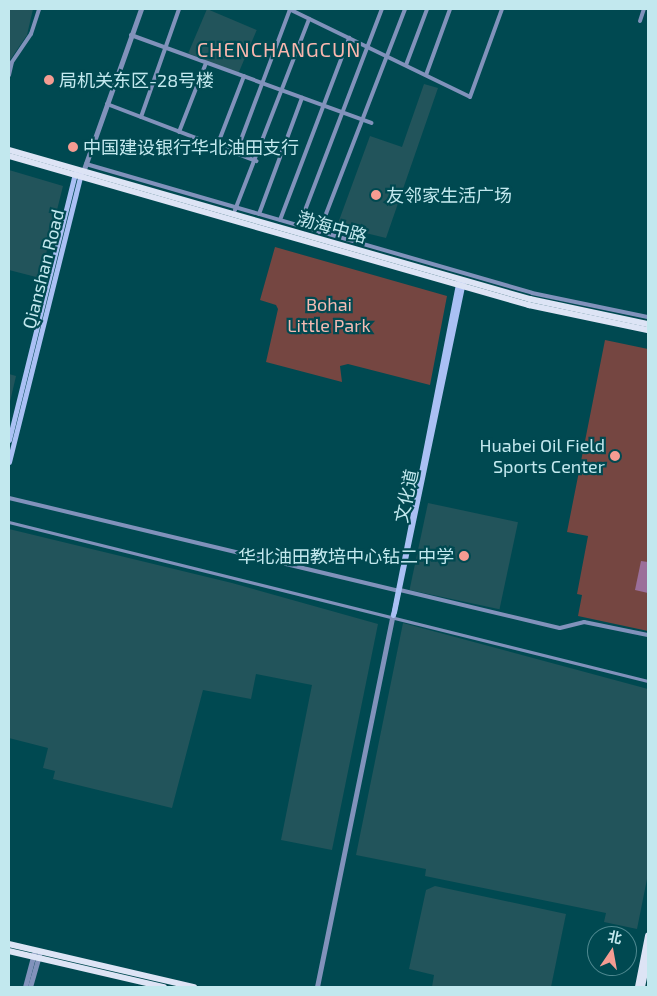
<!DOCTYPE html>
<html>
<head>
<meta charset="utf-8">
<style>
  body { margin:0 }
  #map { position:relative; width:657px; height:996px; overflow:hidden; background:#004951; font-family:"Exo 2","Noto Sans SC",sans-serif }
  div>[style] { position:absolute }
  .built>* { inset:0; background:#22545b; transform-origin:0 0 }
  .green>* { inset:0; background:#754641 }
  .water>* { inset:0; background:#9b6f9a }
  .pedestrian>* { height:2.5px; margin:-1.25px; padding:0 1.25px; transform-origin:1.25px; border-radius:1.25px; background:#8192bb }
  .minor>* { height:4px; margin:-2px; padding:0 2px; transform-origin:2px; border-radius:2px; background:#8192bb }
  .tertiary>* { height:4.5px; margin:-2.25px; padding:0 2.25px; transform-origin:2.25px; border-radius:2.25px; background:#8192bb }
  .secondary>* { height:5px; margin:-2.5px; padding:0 2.5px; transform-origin:2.5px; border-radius:2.5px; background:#aac0f4 }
  .primary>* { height:5.5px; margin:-2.75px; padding:0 2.75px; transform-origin:2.75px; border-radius:2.75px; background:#dde4f5 }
  .dots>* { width:14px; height:14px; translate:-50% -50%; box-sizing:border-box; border:2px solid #004951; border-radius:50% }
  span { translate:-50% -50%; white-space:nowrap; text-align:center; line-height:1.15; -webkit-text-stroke:4.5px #004951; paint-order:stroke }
  .poi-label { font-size:18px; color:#c2e8ee }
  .left { translate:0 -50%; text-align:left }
  .right { translate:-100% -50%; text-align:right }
  .street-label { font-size:18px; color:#c2e8ee }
  .park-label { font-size:18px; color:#f4bbb3 }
  .quarter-label { font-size:20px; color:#fab7ae; letter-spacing:1px }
  .frame { position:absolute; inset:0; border:10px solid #c2e8ee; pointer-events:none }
  .north { position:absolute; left:587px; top:926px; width:50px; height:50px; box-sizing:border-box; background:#004951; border:1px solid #4e8990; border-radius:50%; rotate:12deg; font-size:14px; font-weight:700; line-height:20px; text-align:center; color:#c2e8ee }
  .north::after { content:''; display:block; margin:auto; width:18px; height:22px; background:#f59c92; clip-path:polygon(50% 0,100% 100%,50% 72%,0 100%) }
</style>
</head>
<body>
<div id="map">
  <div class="built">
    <i style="clip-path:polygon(9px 9px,33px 9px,27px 35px,10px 60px)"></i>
    <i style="left:207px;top:9px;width:54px;height:48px;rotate:23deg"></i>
    <i style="clip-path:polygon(424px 84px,438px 88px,386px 238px,337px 226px,370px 136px,402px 147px)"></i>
    <i style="clip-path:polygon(9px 170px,63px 186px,40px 278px,9px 270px)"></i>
    <i style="clip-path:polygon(9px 374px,16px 376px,9px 406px)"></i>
    <i style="left:428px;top:503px;width:92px;height:89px;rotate:12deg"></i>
    <i style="clip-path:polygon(9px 529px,232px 583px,378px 624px,332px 850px,281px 840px,312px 685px,256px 674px,251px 699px,203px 690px,172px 808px,53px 779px,55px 771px,43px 768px,48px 748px,9px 738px)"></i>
    <i style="clip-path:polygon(403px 623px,648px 689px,648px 874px,637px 929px,604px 922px,606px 913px,425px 876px,426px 869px,356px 855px)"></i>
    <i style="clip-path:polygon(435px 886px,566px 914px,551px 987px,432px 987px,434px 975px,409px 969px,426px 890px)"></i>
  </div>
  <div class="green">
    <i style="clip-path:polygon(275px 247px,447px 296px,430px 385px,348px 364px,340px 366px,342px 382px,266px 362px,278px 309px,276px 305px,260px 300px)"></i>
    <i style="clip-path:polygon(605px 340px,648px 349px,648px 631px,578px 616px,582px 595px,577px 594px,588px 536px,567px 532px)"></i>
  </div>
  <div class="water">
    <i style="clip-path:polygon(641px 561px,648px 562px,648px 593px,635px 590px)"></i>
  </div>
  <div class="pedestrian">
    <i style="left:9px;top:522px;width:658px;rotate:13.97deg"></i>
  </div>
  <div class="minor">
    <i style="left:289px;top:9px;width:201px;rotate:25.9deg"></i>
    <i style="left:470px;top:97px;width:94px;rotate:-70deg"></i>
    <i style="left:640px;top:21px;width:13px;rotate:-72deg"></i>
    <i style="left:131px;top:35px;width:256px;rotate:20.1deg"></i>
    <i style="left:406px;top:65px;width:60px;rotate:-69.4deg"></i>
    <i style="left:9px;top:75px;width:13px;rotate:-77deg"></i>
    <i style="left:12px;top:62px;width:34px;rotate:-56deg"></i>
    <i style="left:31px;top:34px;width:26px;rotate:-72deg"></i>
    <i style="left:426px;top:75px;width:70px;rotate:-70deg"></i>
    <i style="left:107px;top:104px;width:160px;rotate:20.9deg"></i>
    <i style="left:141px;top:117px;width:114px;rotate:-70.6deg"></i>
    <i style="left:179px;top:132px;width:74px;rotate:-68.6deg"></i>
    <i style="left:217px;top:146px;width:75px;rotate:-68.9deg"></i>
    <i style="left:236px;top:153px;width:154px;rotate:-69.4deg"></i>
    <i style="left:86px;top:164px;width:464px;rotate:16.1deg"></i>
    <i style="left:532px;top:293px;width:118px;rotate:11.7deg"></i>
    <i style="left:235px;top:210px;width:205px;rotate:-68.8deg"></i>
    <i style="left:259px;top:214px;width:124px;rotate:-69.7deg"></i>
    <i style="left:280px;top:220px;width:195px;rotate:-69.2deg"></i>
    <i style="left:299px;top:226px;width:232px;rotate:-69.1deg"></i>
    <i style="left:319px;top:232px;width:239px;rotate:-68.9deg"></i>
    <i style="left:9px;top:498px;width:398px;rotate:13.4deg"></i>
    <i style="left:400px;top:590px;width:164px;rotate:13.4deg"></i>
    <i style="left:560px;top:628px;width:25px;rotate:-14deg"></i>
    <i style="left:584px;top:622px;width:65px;rotate:11.5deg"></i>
  </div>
  <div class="tertiary">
    <i style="left:83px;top:172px;width:173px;rotate:-70.4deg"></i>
    <i style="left:25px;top:987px;width:34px;rotate:-75deg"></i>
    <i style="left:30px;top:987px;width:33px;rotate:-74deg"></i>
    <i style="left:317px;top:987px;width:380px;rotate:-78.5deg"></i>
  </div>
  <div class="secondary">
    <i style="left:9px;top:440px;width:278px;rotate:-76.1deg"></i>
    <i style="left:9px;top:462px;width:297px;rotate:-76deg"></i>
    <i style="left:394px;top:612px;width:336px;rotate:-78.2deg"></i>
    <i style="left:393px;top:615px;width:342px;rotate:-78.9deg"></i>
  </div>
  <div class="primary">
    <i style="left:9px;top:150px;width:542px;rotate:15.96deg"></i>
    <i style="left:530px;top:299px;width:121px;rotate:12deg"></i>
    <i style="left:9px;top:156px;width:541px;rotate:15.99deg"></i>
    <i style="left:529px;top:305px;width:122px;rotate:11.9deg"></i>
    <i style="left:9px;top:944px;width:190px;rotate:13.1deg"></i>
    <i style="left:9px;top:951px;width:159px;rotate:13.1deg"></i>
    <i style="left:638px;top:987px;width:52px;rotate:-78.9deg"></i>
    <i style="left:642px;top:987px;width:30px;rotate:-78deg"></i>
  </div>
  <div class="dots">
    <i style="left:49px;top:80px;background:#f59c92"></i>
    <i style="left:73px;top:147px;background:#f59c92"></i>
    <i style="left:376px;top:195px;background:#f59c92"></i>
    <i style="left:615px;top:456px;background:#f59c92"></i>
    <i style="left:464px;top:556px;background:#f59c92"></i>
  </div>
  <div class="poi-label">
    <span class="left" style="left:59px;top:80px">局机关东区-28号楼</span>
    <span class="left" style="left:83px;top:147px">中国建设银行华北油田支行</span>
    <span class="left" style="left:386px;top:195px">友邻家生活广场</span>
    <span class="right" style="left:605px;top:456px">Huabei Oil Field<br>Sports Center</span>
    <span class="right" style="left:454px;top:556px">华北油田教培中心钻二中学</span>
  </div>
  <div class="street-label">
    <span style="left:332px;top:227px;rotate:16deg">渤海中路</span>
    <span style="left:43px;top:269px;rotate:-76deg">Qianshan Road</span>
    <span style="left:406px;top:496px;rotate:-78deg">文化道</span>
  </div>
  <div class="park-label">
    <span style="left:329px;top:315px">Bohai<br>Little Park</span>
  </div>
  <div class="quarter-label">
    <span style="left:279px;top:49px">CHENCHANGCUN</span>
  </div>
  <div class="frame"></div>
  <div class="north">北</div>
</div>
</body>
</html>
